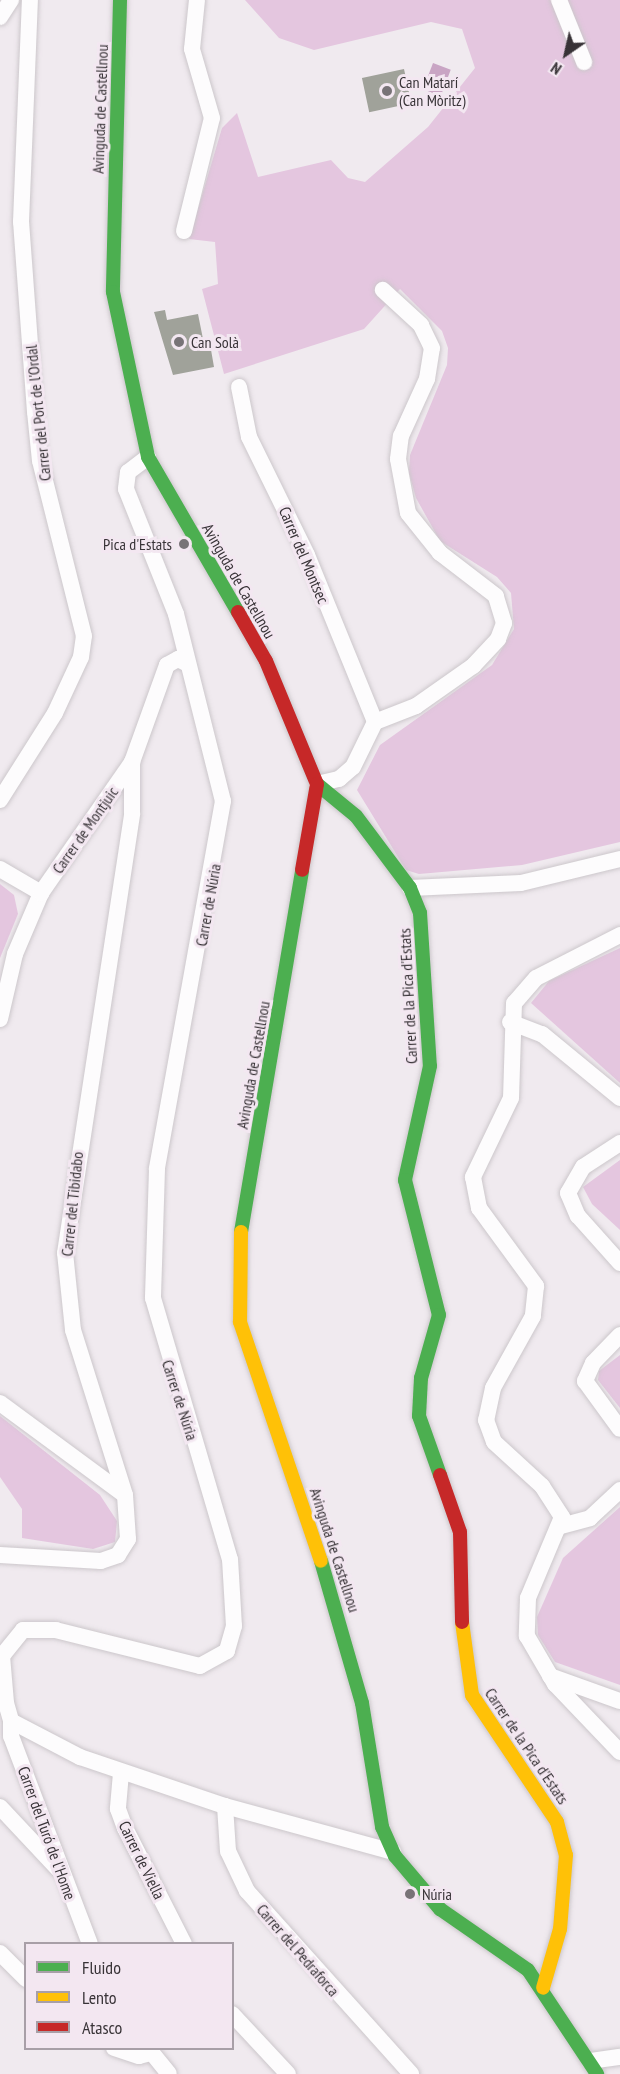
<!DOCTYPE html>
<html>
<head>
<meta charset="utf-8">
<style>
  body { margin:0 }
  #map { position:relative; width:620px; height:2074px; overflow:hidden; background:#f0eaef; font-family:"PT Sans Narrow",sans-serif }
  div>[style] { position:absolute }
  .forest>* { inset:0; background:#e4c6df }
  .water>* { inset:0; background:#c9a5c4; transform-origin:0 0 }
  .building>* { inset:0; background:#a0a29a; transform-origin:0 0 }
  .roads { filter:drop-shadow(0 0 2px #ccc7cb) drop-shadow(0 0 2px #ccc7cb) }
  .street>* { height:16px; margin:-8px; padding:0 8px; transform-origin:8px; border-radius:8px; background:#fdfcfd }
  .fast>* { height:14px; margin:-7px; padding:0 7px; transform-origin:7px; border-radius:7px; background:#4caf50 }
  .slow>* { height:14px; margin:-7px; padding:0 7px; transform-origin:7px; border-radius:7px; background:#ffc107 }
  .jam>* { height:14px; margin:-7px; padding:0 7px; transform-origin:7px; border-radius:7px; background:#c62828 }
  .dots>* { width:16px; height:16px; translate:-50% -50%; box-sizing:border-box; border:3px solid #f3e7f1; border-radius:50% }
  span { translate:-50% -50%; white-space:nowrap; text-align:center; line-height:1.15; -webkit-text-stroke:6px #f3e7f1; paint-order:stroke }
  .poi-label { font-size:16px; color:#383337 }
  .left { translate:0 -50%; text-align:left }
  .right { translate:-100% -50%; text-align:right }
  .street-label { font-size:16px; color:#383337 }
  .legend { position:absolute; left:24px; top:1942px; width:210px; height:108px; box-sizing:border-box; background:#f3e7f1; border:2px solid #a89fa7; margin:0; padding:8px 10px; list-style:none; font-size:18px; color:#383337 }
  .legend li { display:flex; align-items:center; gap:12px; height:30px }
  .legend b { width:30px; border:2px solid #a89fa7 }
  .north { position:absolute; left:536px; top:24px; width:60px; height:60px; -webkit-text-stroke:4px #f3e7f1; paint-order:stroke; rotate:214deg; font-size:16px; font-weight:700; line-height:24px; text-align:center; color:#383337 }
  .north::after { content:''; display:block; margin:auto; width:21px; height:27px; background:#383337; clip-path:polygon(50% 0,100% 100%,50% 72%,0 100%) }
</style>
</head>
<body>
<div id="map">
  <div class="forest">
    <i style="clip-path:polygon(245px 0,620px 0,620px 842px,522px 865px,419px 874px,406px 870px,357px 790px,380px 745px,492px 665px,514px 629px,511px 593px,497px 577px,440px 541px,416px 498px,409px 473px,410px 455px,447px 365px,448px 348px,442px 331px,400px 289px,364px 329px,224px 374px,202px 289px,218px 284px,215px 242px,189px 239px,222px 128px,237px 113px,258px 177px,331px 160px,348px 178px,365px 182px,428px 127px,475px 68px,462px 29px,431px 22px,314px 50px,279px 38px)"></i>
    <i style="clip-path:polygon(0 884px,14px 895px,18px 914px,0 958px)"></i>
    <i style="clip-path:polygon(620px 948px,620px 1083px,531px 1003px,549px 981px)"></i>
    <i style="clip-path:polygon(620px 1160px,620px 1230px,592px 1204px,583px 1187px)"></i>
    <i style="clip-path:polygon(620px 1355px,620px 1408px,598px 1380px,599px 1371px)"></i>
    <i style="clip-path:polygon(0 1416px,100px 1495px,117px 1521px,115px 1542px,93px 1549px,22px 1538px,22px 1509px,0 1477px)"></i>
    <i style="clip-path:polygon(620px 1507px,620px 1685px,555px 1662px,538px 1635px,537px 1617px,563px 1558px)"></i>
  </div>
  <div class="water">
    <i style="left:433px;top:63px;width:19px;height:28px;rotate:21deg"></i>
  </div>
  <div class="building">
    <i style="left:404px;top:69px;width:35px;height:43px;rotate:78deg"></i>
    <i style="clip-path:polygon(165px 310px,167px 320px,198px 314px,203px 339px,199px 346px,210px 344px,214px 367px,173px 375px,154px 312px)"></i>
  </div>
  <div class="roads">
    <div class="street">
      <i style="left:559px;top:0;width:67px;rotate:68deg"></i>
      <i style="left:0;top:17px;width:20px;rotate:-57deg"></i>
      <i style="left:184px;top:231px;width:116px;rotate:-76.1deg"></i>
      <i style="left:212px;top:118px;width:72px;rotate:-106.2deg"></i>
      <i style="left:192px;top:49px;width:49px;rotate:-84.2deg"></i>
      <i style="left:239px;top:387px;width:51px;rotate:78.7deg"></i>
      <i style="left:249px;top:437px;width:131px;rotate:63.8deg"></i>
      <i style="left:307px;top:555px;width:180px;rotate:67.8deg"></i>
      <i style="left:148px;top:457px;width:25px;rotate:143deg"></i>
      <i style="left:128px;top:472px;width:17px;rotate:97deg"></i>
      <i style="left:126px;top:489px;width:135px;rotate:68.2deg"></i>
      <i style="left:176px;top:614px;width:193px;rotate:75.9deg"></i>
      <i style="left:223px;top:801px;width:374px;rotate:100.2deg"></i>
      <i style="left:157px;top:1169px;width:129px;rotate:91.8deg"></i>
      <i style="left:153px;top:1298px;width:272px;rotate:73.6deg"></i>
      <i style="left:230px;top:1559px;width:67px;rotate:86.6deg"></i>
      <i style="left:234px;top:1626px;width:26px;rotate:106deg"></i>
      <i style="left:227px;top:1651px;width:31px;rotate:151deg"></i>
      <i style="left:200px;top:1666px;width:148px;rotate:-166deg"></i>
      <i style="left:56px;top:1630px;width:33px;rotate:180deg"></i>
      <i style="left:23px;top:1630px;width:33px;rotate:129deg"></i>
      <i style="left:2px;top:1656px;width:47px;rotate:85.1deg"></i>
      <i style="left:6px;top:1703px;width:19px;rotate:74deg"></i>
      <i style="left:11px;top:1721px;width:78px;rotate:27.6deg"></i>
      <i style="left:80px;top:1757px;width:153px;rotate:18.7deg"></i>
      <i style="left:225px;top:1806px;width:174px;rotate:15.3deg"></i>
      <i style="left:317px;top:784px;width:23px;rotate:-13deg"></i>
      <i style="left:339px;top:779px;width:18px;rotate:-41deg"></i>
      <i style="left:353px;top:767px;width:50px;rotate:-63.9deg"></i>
      <i style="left:375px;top:722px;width:44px;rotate:-21.3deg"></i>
      <i style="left:416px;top:706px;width:70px;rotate:-35.1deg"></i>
      <i style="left:473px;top:666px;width:37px;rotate:-47deg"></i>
      <i style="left:498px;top:639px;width:17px;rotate:-69deg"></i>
      <i style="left:504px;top:623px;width:28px;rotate:-107deg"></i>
      <i style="left:496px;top:596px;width:71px;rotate:-142.5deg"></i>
      <i style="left:440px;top:553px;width:51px;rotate:-128.7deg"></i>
      <i style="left:408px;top:513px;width:55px;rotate:-100.5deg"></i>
      <i style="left:398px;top:459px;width:23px;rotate:-83deg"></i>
      <i style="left:401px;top:436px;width:63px;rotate:-65.5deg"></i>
      <i style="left:427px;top:379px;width:31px;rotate:-81deg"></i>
      <i style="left:432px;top:348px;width:25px;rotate:-116deg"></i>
      <i style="left:421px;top:325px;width:52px;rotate:-137.4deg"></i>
      <i style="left:0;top:800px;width:103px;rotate:-57.7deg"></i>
      <i style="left:55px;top:713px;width:62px;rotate:-65.1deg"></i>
      <i style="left:81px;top:657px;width:21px;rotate:-82deg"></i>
      <i style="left:84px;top:636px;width:180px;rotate:-104.1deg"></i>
      <i style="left:40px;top:461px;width:49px;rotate:-95.8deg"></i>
      <i style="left:35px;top:412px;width:191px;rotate:-94.2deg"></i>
      <i style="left:21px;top:222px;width:222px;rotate:-87.7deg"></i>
      <i style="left:0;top:869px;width:48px;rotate:30.3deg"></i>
      <i style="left:410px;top:888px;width:111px;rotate:-2.6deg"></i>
      <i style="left:521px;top:883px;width:102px;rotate:-13.6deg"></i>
      <i style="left:620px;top:935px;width:94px;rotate:152.9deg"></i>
      <i style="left:536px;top:978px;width:33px;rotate:131deg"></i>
      <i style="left:514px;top:1003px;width:95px;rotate:91.8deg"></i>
      <i style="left:511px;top:1098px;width:88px;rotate:115.7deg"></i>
      <i style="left:473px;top:1177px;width:32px;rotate:79deg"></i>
      <i style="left:479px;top:1208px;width:97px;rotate:53.8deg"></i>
      <i style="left:536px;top:1286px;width:30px;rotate:96deg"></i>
      <i style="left:533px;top:1316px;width:82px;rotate:119.1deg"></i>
      <i style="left:493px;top:1388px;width:33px;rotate:102deg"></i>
      <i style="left:486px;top:1420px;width:23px;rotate:70deg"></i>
      <i style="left:494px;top:1442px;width:65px;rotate:42.5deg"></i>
      <i style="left:542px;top:1486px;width:37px;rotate:57deg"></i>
      <i style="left:562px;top:1517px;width:88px;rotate:112.8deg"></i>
      <i style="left:528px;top:1598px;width:38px;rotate:92deg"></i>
      <i style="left:527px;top:1636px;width:56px;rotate:59.7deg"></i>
      <i style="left:555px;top:1684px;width:94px;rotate:46.3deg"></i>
      <i style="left:0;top:1019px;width:67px;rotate:-77deg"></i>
      <i style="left:15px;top:954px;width:66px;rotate:-66.9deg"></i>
      <i style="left:41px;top:893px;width:160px;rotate:-55.2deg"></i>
      <i style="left:132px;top:762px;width:103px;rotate:-70.2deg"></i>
      <i style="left:167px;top:665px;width:13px;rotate:-29deg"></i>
      <i style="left:178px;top:659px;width:11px;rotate:27deg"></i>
      <i style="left:510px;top:1022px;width:34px;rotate:21deg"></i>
      <i style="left:542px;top:1034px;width:101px;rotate:39.4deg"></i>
      <i style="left:620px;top:1143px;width:44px;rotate:147deg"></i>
      <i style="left:583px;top:1167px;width:30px;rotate:120deg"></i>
      <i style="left:568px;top:1193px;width:25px;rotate:67deg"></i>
      <i style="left:578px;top:1216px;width:63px;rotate:48.2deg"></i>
      <i style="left:620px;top:1335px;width:39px;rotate:134deg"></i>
      <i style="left:593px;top:1363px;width:20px;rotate:114deg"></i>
      <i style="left:585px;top:1381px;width:59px;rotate:53.9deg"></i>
      <i style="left:0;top:1403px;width:155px;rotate:36.4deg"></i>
      <i style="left:561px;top:1526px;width:30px;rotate:-15deg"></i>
      <i style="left:590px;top:1518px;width:41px;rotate:-43deg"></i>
      <i style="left:0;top:1555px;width:101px;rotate:3.4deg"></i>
      <i style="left:101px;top:1561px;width:18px;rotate:-19deg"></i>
      <i style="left:118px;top:1555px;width:19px;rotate:-58deg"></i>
      <i style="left:128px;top:1539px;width:44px;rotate:-93.9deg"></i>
      <i style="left:125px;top:1495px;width:173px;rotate:-107.5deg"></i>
      <i style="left:73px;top:1330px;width:77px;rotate:-95.9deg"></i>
      <i style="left:65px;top:1253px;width:445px;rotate:-81.3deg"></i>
      <i style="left:132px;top:813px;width:51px;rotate:-90deg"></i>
      <i style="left:550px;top:1676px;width:74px;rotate:19.7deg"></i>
      <i style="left:11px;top:1721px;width:15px;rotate:90deg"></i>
      <i style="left:11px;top:1736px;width:222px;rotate:69.2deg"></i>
      <i style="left:121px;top:1773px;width:36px;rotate:95deg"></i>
      <i style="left:118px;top:1809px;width:20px;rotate:70deg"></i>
      <i style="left:125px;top:1828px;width:130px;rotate:63deg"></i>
      <i style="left:225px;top:1806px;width:45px;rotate:86.2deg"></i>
      <i style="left:228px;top:1851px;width:44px;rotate:64.6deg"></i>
      <i style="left:247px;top:1891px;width:246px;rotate:48.1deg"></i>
      <i style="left:0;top:1807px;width:85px;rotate:46.9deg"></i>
      <i style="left:0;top:1953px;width:37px;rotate:45deg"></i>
      <i style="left:232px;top:2014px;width:82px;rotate:47deg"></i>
      <i style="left:114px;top:2048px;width:26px;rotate:18deg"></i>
      <i style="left:139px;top:2056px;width:12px;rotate:-14deg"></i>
      <i style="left:148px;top:2048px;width:33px;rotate:51deg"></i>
      <i style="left:590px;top:2061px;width:30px;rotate:-8deg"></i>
    </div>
    <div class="fast">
      <i style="left:120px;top:0;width:292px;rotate:91.4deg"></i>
      <i style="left:113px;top:292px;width:169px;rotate:78deg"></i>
      <i style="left:148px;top:457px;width:179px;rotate:59.9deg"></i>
      <i style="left:317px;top:784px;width:50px;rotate:39.4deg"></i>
      <i style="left:356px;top:816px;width:90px;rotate:53.1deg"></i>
      <i style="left:410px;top:888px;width:27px;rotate:68deg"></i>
      <i style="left:420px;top:913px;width:153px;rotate:86.3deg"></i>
      <i style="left:430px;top:1066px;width:117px;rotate:102.4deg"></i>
      <i style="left:405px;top:1180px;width:139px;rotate:75.9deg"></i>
      <i style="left:439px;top:1315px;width:66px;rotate:105.9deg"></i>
      <i style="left:421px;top:1378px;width:38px;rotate:93deg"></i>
      <i style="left:419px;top:1416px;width:63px;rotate:70.4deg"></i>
      <i style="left:241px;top:1232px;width:367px;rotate:-80.4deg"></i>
      <i style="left:321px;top:1561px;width:148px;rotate:73.9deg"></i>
      <i style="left:362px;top:1703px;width:126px;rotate:80.8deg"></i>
      <i style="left:382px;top:1827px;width:32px;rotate:66deg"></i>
      <i style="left:395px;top:1856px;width:70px;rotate:49.7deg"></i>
      <i style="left:440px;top:1909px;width:107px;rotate:34.7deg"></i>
      <i style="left:528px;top:1970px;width:125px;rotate:56.4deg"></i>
    </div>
    <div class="slow">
      <i style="left:241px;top:1232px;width:90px;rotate:90.6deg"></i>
      <i style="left:240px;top:1322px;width:252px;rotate:71.3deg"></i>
      <i style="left:462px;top:1622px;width:74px;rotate:82.2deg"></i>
      <i style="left:472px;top:1695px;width:153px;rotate:56.2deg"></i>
      <i style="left:557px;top:1822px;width:34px;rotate:75deg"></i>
      <i style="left:566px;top:1855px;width:74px;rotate:94.6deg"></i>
      <i style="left:560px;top:1929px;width:61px;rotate:106.1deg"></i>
    </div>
    <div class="jam">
      <i style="left:238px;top:612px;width:56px;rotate:60.3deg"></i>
      <i style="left:266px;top:661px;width:133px;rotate:67.5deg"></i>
      <i style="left:317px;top:784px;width:87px;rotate:99.9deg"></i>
      <i style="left:440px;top:1475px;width:60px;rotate:70.7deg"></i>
      <i style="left:460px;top:1532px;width:90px;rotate:88.7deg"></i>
    </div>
  </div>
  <div class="dots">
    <i style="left:387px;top:91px;background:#787377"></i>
    <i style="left:179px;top:342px;background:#787377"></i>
    <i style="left:184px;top:544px;background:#787377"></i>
    <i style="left:410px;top:1894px;background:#787377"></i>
  </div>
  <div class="poi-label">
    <span class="left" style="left:399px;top:91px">Can Matarí<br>(Can Mòritz)</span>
    <span class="left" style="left:191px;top:342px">Can Solà</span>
    <span class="right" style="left:172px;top:544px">Pica d'Estats</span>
    <span class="left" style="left:422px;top:1894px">Núria</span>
  </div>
  <div class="street-label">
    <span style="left:100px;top:109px;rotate:-88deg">Avinguda de Castellnou</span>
    <span style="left:38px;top:413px;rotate:-96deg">Carrer del Port de l'Ordal</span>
    <span style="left:304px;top:555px;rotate:67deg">Carrer del Montsec</span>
    <span style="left:239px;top:581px;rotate:60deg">Avinguda de Castellnou</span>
    <span style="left:85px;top:830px;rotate:-55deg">Carrer de Montjuic</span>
    <span style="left:208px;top:905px;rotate:-80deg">Carrer de Núria</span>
    <span style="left:408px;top:996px;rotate:-93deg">Carrer de la Pica d'Estats</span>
    <span style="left:253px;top:1065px;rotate:-80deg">Avinguda de Castellnou</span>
    <span style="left:72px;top:1204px;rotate:-84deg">Carrer del Tibidabo</span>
    <span style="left:180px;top:1400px;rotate:72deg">Carrer de Núria</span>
    <span style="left:335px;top:1550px;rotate:72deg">Avinguda de Castellnou</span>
    <span style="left:527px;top:1746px;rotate:56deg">Carrer de la Pica d'Estats</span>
    <span style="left:47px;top:1833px;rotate:70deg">Carrer del Turó de l'Home</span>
    <span style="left:142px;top:1860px;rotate:64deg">Carrer de Viella</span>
    <span style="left:298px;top:1950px;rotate:49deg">Carrer del Pedraforca</span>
  </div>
  <ul class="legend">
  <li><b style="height:8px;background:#4caf50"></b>Fluido</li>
  <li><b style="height:8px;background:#ffc107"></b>Lento</li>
  <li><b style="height:8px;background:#c62828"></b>Atasco</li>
  </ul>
  <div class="north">N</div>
</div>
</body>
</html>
